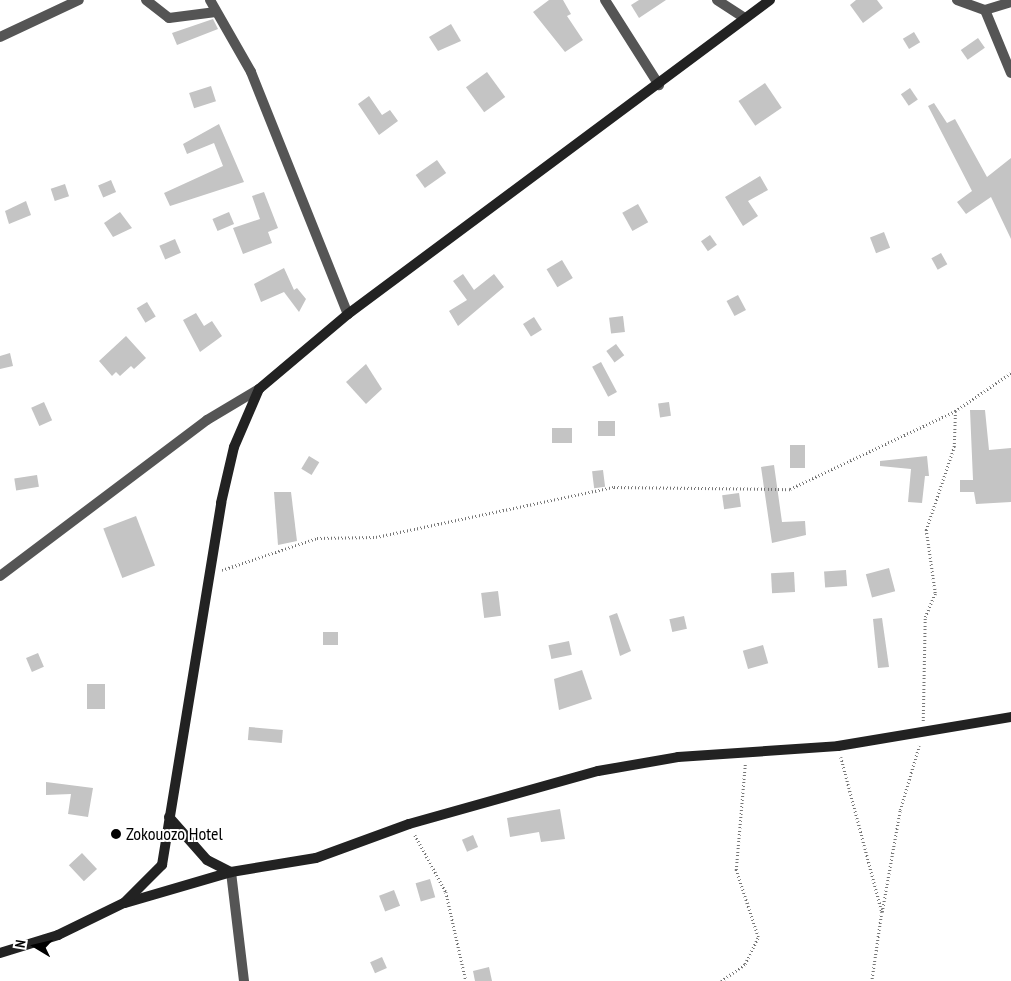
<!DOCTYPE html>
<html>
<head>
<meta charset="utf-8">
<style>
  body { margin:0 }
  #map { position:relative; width:1011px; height:981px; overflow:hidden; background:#fff; font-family:"PT Sans Narrow",sans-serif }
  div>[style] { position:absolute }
  .building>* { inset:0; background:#c4c4c4; transform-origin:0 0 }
  .path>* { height:2.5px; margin-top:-1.25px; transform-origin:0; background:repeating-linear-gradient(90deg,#777 0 1px,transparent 0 3.5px) }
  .street>* { height:10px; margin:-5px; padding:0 5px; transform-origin:5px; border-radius:5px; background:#555 }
  .secondary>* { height:10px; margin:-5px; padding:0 5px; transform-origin:5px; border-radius:5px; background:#222 }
  .dots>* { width:14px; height:14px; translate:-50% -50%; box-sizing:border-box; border:2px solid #fff; border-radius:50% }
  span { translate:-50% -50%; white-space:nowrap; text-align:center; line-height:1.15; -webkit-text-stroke:4px #fff; paint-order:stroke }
  .poi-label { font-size:18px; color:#000 }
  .left { translate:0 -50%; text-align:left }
  .north { position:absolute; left:10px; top:921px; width:50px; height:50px; -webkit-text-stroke:4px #fff; paint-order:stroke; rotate:279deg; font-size:14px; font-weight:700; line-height:20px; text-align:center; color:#000 }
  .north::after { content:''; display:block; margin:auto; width:18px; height:22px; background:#000; clip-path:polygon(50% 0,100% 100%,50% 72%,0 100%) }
</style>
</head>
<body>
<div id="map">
  <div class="building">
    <i style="clip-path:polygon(549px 0,563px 0,571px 14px,567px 16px,583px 40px,565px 52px,533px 12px)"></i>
    <i style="clip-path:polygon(639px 0,666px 0,639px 18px,631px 5px)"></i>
    <i style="clip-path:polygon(856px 0,877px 0,883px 8px,863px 23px,850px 5px)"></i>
    <i style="clip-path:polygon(213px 19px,218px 29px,177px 45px,172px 33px)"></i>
    <i style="clip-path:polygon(451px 24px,461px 41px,438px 51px,429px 37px)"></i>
    <i style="left:914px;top:32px;width:12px;height:13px;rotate:59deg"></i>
    <i style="left:978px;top:38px;width:12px;height:21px;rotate:55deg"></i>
    <i style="left:487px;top:72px;width:31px;height:26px;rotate:54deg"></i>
    <i style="left:765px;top:83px;width:30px;height:32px;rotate:56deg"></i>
    <i style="left:211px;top:86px;width:16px;height:23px;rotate:72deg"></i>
    <i style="left:910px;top:88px;width:14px;height:11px;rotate:56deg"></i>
    <i style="clip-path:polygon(369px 96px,382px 115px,390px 110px,398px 121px,379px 135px,358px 104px)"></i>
    <i style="clip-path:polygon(934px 103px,947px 123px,955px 119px,987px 177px,1011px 158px,1011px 239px,991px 197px,966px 214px,957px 202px,972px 191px,928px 106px)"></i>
    <i style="clip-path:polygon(219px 124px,244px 182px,170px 206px,164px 193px,223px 166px,214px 143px,187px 154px,183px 144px)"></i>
    <i style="left:437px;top:160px;width:16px;height:26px;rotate:55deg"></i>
    <i style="clip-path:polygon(760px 176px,768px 190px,748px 201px,758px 216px,743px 226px,725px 197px)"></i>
    <i style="left:111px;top:180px;width:13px;height:14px;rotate:67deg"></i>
    <i style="left:65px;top:184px;width:13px;height:15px;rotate:72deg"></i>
    <i style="clip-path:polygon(264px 192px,278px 228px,268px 232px,272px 243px,243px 254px,233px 228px,260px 219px,252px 196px)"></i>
    <i style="clip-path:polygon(26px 201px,31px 215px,9px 224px,5px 211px)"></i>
    <i style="left:638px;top:204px;width:21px;height:18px;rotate:61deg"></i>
    <i style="clip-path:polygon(120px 212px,132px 228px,113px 237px,104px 223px)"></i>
    <i style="left:229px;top:212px;width:13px;height:18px;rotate:67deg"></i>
    <i style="left:884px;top:232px;width:17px;height:15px;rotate:69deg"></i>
    <i style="left:710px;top:235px;width:12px;height:11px;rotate:55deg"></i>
    <i style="left:175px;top:239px;width:15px;height:17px;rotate:67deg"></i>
    <i style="left:941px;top:253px;width:13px;height:11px;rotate:61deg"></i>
    <i style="left:562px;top:260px;width:21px;height:18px;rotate:59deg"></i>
    <i style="clip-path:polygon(284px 268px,294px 290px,297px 288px,306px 299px,299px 312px,284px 292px,261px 302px,254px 284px)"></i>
    <i style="clip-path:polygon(463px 274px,474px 290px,494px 274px,504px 287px,458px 326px,449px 311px,467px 300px,453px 281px)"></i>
    <i style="left:738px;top:295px;width:17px;height:13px;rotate:62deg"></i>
    <i style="left:147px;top:302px;width:17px;height:12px;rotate:59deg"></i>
    <i style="clip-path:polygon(196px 313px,204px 326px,212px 321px,222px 336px,200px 352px,183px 320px)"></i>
    <i style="left:623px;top:316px;width:16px;height:14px;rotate:83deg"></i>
    <i style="left:534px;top:317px;width:15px;height:13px;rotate:58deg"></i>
    <i style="clip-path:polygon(126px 336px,146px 358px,134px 369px,131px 366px,120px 376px,116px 372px,112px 376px,99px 361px)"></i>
    <i style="left:616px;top:344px;width:14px;height:12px;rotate:54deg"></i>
    <i style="clip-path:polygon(10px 353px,13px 366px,0 369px,0 356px)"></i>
    <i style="left:601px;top:362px;width:34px;height:10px;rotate:62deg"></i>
    <i style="clip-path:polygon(366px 364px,382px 389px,366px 404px,346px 382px)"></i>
    <i style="left:44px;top:402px;width:20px;height:14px;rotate:66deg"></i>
    <i style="left:669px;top:402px;width:14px;height:11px;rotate:82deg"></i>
    <i style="clip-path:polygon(970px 410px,985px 410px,989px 450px,1011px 448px,1011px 502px,976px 504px,974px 492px,960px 492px,960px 480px,973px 480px)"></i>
    <i style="left:598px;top:421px;width:17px;height:15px"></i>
    <i style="left:552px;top:428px;width:20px;height:15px"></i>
    <i style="left:790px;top:445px;width:15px;height:23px"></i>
    <i style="left:309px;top:456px;width:12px;height:15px;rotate:31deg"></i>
    <i style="clip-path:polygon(927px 456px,929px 476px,925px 476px,922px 503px,908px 502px,911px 469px,880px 466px,880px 461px)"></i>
    <i style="clip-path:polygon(774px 465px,782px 522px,805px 521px,806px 535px,772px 543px,761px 467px)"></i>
    <i style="left:603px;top:470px;width:17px;height:11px;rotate:83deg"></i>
    <i style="left:37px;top:475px;width:12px;height:23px;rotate:81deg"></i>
    <i style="clip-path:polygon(274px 492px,291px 492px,297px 541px,278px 545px)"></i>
    <i style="left:739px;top:493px;width:14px;height:17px;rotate:82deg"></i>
    <i style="left:136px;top:516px;width:53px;height:35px;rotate:69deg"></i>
    <i style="left:889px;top:568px;width:24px;height:24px;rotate:75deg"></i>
    <i style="left:846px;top:570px;width:16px;height:22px;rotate:86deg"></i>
    <i style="left:794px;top:572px;width:20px;height:23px;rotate:87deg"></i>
    <i style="left:498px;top:591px;width:25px;height:17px;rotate:83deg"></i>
    <i style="clip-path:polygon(617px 613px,631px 651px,620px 656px,609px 616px)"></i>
    <i style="left:684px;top:616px;width:13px;height:15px;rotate:77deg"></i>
    <i style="clip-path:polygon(882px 618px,889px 667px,878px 668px,873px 619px)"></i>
    <i style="left:323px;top:632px;width:15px;height:13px"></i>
    <i style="left:569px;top:641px;width:14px;height:21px;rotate:78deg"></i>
    <i style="left:763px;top:645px;width:19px;height:21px;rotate:74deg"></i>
    <i style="left:38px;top:653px;width:15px;height:13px;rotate:67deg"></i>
    <i style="clip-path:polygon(582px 670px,592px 699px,559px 710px,554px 679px)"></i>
    <i style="left:87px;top:684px;width:18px;height:25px"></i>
    <i style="left:249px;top:727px;width:34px;height:13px;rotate:5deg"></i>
    <i style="clip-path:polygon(46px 782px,93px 788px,88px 817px,68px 814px,71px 794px,46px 795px)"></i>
    <i style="clip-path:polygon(560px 809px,565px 839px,541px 842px,539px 832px,510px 837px,507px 818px)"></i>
    <i style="left:473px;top:835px;width:13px;height:12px;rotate:67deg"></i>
    <i style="left:82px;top:853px;width:22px;height:18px;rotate:47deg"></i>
    <i style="left:430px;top:879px;width:19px;height:15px;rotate:74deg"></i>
    <i style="left:394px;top:890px;width:17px;height:16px;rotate:69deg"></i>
    <i style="left:382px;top:957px;width:12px;height:13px;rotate:66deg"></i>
    <i style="clip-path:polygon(489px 967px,492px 981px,475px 981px,473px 971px)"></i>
  </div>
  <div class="path">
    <i style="left:222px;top:570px;width:100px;rotate:-18.6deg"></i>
    <i style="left:317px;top:538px;width:59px;rotate:-1deg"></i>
    <i style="left:376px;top:537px;width:243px;rotate:-11.9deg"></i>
    <i style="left:614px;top:487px;width:176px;rotate:0.7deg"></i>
    <i style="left:790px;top:489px;width:183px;rotate:-25.3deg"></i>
    <i style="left:923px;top:721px;width:104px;rotate:-88.9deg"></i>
    <i style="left:925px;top:617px;width:26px;rotate:-67deg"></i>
    <i style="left:935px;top:593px;width:64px;rotate:-98.1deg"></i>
    <i style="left:926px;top:530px;width:88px;rotate:-71.4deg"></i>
    <i style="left:954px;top:447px;width:36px;rotate:-88deg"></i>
    <i style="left:955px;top:411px;width:68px;rotate:-34.2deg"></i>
    <i style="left:841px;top:757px;width:160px;rotate:75.2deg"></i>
    <i style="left:882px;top:912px;width:70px;rotate:98.2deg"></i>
    <i style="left:415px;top:835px;width:65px;rotate:61.5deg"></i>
    <i style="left:446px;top:892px;width:91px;rotate:77.3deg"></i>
    <i style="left:882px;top:912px;width:104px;rotate:-80deg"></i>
    <i style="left:900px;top:810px;width:67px;rotate:-73.5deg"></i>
    <i style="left:721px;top:981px;width:29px;rotate:-35deg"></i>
    <i style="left:745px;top:964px;width:30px;rotate:-64deg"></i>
    <i style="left:758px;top:937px;width:71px;rotate:-108.2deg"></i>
    <i style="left:736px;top:870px;width:106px;rotate:-85.1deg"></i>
  </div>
  <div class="street">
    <i style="left:146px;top:0;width:29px;rotate:38deg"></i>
    <i style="left:169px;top:18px;width:47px;rotate:-7.3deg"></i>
    <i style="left:210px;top:0;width:83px;rotate:60.3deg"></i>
    <i style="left:251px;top:72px;width:261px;rotate:68.2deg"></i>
    <i style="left:605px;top:0;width:101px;rotate:57.6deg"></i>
    <i style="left:717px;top:0;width:33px;rotate:33deg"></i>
    <i style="left:957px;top:0;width:30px;rotate:20deg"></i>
    <i style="left:985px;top:10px;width:27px;rotate:-17deg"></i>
    <i style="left:985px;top:10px;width:68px;rotate:67.6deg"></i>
    <i style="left:0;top:37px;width:87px;rotate:-25.1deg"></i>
    <i style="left:0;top:576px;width:259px;rotate:-37deg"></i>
    <i style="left:207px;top:420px;width:61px;rotate:-30.8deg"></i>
    <i style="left:231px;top:872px;width:110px;rotate:83.2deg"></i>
  </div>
  <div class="secondary">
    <i style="left:169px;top:817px;width:57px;rotate:48.5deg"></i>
    <i style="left:207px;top:860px;width:27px;rotate:27deg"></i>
    <i style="left:125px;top:903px;width:110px;rotate:-16.3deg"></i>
    <i style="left:231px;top:872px;width:86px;rotate:-9.4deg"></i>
    <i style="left:316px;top:858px;width:99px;rotate:-20.1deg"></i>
    <i style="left:409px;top:824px;width:196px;rotate:-15.7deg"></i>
    <i style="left:598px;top:771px;width:81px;rotate:-9.9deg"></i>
    <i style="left:678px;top:757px;width:160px;rotate:-3.9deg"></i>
    <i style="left:838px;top:746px;width:175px;rotate:-9.5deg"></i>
    <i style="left:0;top:953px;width:61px;rotate:-17.2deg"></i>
    <i style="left:58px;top:935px;width:73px;rotate:-25.9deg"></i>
    <i style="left:124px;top:903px;width:54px;rotate:-45deg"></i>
    <i style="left:162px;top:865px;width:367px;rotate:-80.7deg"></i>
    <i style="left:221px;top:503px;width:57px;rotate:-76.9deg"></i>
    <i style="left:234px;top:447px;width:63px;rotate:-66.7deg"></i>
    <i style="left:259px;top:389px;width:116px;rotate:-40.1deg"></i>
    <i style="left:348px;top:314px;width:526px;rotate:-36.65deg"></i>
  </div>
  <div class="dots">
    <i style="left:116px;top:834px;background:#000"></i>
  </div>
  <div class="poi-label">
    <span class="left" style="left:126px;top:834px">Zokouozo Hotel</span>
  </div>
  <div class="north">N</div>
</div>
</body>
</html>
